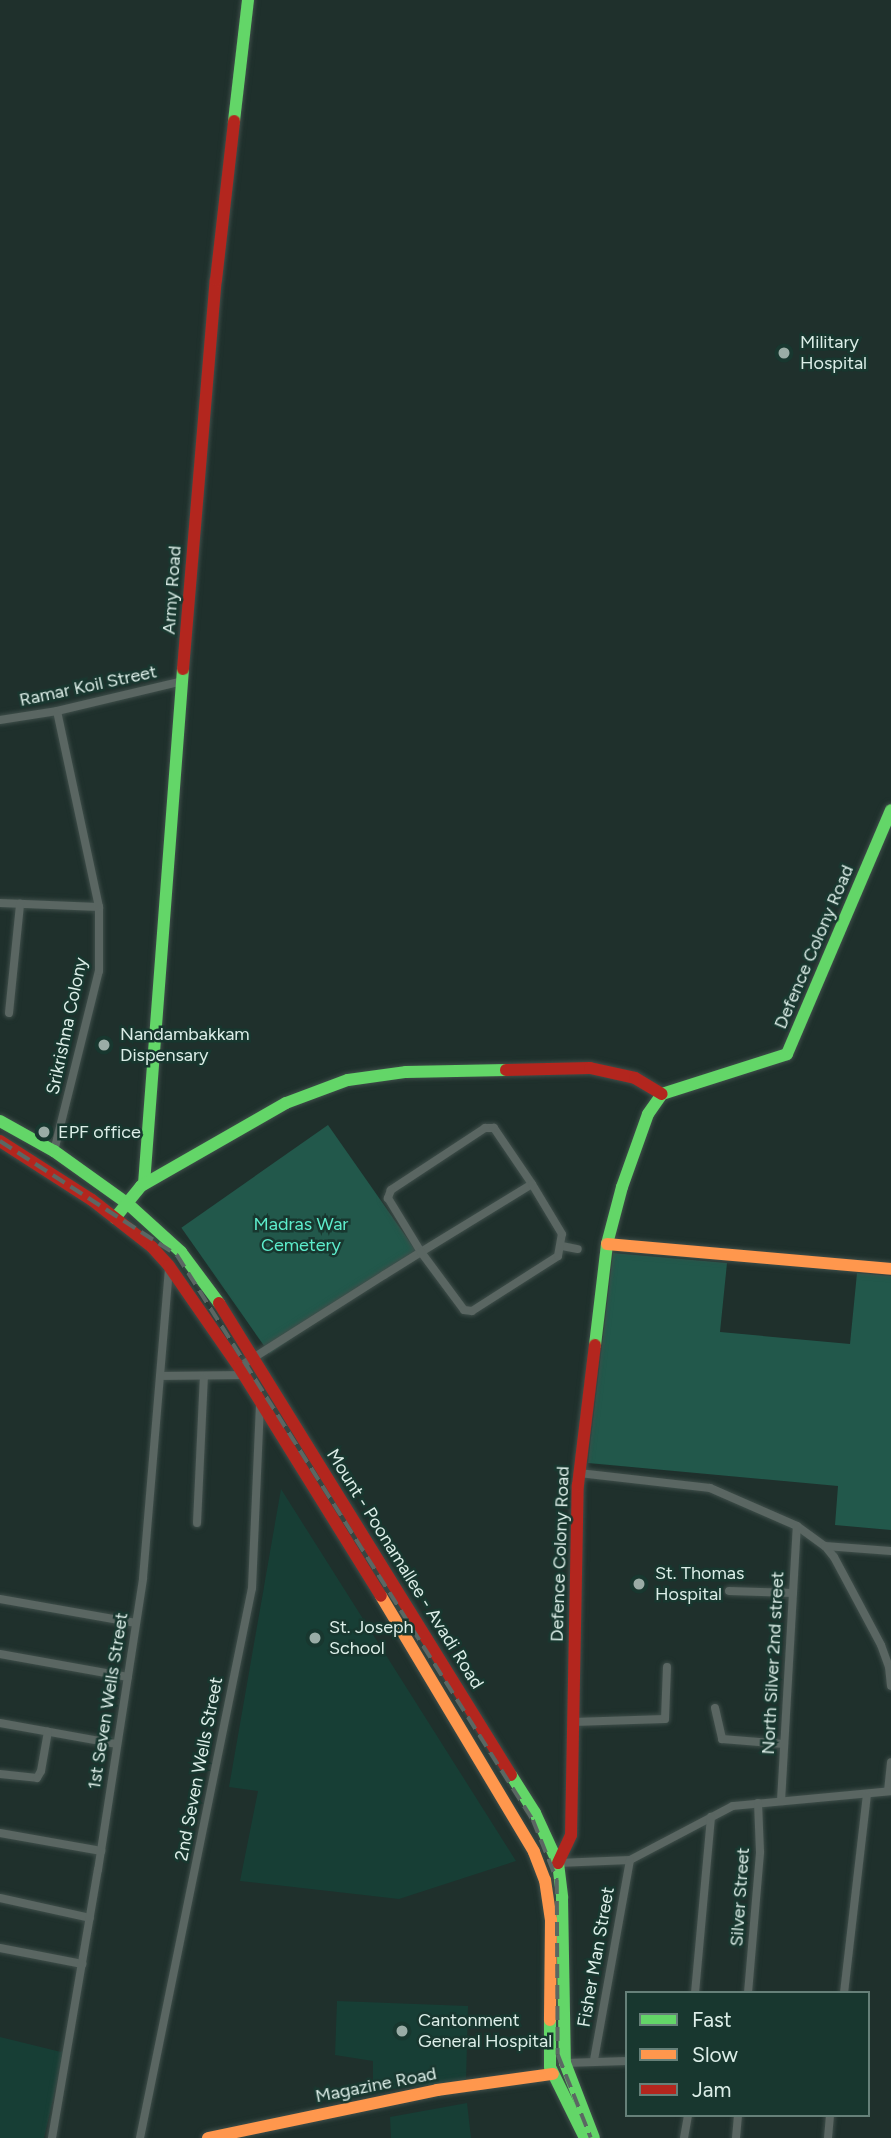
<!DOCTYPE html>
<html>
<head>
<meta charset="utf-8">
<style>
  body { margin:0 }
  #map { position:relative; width:891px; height:2138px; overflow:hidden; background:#1f302c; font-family:Figtree,sans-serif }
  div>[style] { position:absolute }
  .built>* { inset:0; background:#173e35 }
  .green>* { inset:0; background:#22584b; transform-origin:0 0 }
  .roads { filter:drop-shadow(0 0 2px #3f4e4a) drop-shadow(0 0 2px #3f4e4a) }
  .street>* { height:8px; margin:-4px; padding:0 4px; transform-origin:4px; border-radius:4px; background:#5a6662 }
  .fast>* { height:12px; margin:-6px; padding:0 6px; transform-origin:6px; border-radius:6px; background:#63d668 }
  .slow>* { height:12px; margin:-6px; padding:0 6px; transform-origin:6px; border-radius:6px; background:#ff974d }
  .jam>* { height:12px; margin:-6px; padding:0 6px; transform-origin:6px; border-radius:6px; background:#b3261e }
  .rail>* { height:3.5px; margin-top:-1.75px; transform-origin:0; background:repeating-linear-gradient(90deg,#5b6763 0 14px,transparent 0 21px) }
  .dots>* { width:19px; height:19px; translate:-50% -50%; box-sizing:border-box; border:4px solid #18372f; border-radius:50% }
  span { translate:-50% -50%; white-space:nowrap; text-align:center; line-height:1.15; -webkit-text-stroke:5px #18372f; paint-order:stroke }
  .poi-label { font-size:18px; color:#dceee8 }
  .left { translate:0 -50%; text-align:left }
  .street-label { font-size:18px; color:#dceee8 }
  .park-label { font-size:18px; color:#5dedcc }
  .legend { position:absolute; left:625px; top:1991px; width:245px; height:126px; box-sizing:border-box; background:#18372f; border:2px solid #668079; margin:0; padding:9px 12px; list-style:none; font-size:21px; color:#dceee8 }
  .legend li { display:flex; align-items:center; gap:14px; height:35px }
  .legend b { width:35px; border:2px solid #668079 }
</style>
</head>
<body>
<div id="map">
  <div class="built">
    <i style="clip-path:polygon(281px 1489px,516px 1861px,399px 1899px,240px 1881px,258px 1791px,229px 1787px)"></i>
    <i style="clip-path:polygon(337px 2001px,468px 2006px,466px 2081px,373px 2091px,373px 2061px,335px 2055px)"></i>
    <i style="clip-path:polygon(0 2037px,61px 2052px,65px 2048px,44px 2138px,0 2138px)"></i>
    <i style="clip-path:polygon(467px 2103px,471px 2138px,391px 2138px,390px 2117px)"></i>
  </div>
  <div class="green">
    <i style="left:328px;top:1125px;width:154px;height:179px;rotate:55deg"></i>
    <i style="clip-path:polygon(613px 1253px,727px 1263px,720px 1332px,850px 1344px,857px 1273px,891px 1276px,891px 1530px,835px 1525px,838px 1486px,588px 1463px)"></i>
  </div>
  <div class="roads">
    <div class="street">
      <i style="left:0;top:720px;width:58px;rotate:-9deg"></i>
      <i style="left:57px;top:711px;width:130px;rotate:-13.4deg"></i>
      <i style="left:0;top:903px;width:99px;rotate:2.3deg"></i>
      <i style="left:9px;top:1013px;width:110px;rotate:-84.2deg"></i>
      <i style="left:54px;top:1151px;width:186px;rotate:-76deg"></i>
      <i style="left:99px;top:971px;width:64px;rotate:-90deg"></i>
      <i style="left:99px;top:907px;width:200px;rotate:-102.1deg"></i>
      <i style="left:562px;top:1246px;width:16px;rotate:11deg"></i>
      <i style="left:239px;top:1367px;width:172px;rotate:-32.4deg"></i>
      <i style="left:384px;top:1275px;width:44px;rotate:-31.9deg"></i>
      <i style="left:421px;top:1252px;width:130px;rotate:-31.5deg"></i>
      <i style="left:532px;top:1184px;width:68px;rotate:-124.2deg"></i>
      <i style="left:494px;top:1128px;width:9px;rotate:180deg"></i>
      <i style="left:485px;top:1128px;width:113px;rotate:146.6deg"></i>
      <i style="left:391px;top:1190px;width:9px;rotate:111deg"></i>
      <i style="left:388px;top:1198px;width:63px;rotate:58.6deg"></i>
      <i style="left:421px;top:1252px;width:72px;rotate:53.4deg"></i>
      <i style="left:464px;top:1310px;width:8px;rotate:7deg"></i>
      <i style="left:472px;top:1311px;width:102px;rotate:-32.6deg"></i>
      <i style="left:558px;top:1256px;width:22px;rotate:-80deg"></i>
      <i style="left:562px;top:1234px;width:58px;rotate:-121deg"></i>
      <i style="left:160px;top:1376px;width:84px;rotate:-0.7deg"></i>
      <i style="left:579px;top:1473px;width:132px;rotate:6.5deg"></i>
      <i style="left:710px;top:1488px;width:95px;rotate:23.6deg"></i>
      <i style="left:797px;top:1526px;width:34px;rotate:36deg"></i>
      <i style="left:825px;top:1546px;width:14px;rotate:51deg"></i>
      <i style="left:834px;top:1557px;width:100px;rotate:61.9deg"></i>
      <i style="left:881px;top:1645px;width:23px;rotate:70deg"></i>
      <i style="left:889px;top:1667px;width:19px;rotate:84deg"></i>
      <i style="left:197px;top:1523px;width:146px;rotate:-87.3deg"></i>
      <i style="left:825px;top:1546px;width:66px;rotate:4.3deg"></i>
      <i style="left:729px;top:1591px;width:64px;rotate:1.8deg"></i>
      <i style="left:0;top:1599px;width:138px;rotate:10deg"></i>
      <i style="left:0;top:1654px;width:130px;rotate:10.2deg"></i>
      <i style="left:715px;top:1708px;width:32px;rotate:77deg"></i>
      <i style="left:722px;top:1739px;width:62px;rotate:4.6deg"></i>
      <i style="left:573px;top:1722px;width:92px;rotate:-1.9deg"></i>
      <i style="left:665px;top:1719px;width:52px;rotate:-87.8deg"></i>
      <i style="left:0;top:1723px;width:119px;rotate:10.2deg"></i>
      <i style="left:0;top:1774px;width:37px;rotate:6deg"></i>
      <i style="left:37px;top:1778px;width:8px;rotate:-60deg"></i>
      <i style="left:41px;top:1771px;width:40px;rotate:-80deg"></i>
      <i style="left:888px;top:1791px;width:29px;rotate:-84deg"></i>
      <i style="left:781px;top:1801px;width:275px;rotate:-86.7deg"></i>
      <i style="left:0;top:1833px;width:103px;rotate:10.1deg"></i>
      <i style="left:558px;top:1863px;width:72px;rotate:-2.4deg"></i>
      <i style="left:630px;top:1860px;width:116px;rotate:-27.7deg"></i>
      <i style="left:733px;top:1806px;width:159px;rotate:-5.4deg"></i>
      <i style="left:0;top:1898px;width:92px;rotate:12.5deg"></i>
      <i style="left:0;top:1948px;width:84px;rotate:11deg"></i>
      <i style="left:695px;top:1993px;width:177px;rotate:-84.8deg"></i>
      <i style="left:748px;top:1993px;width:142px;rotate:-85.1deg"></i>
      <i style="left:760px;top:1852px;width:49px;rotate:-92.3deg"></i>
      <i style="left:844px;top:1993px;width:199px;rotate:-83.4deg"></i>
      <i style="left:594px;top:2060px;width:203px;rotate:-79.8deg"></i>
      <i style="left:565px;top:2063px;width:62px;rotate:-1.8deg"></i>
      <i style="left:52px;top:2138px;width:272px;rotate:-80.3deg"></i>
      <i style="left:98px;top:1870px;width:295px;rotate:-81.2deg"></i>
      <i style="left:143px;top:1578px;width:313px;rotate:-85.2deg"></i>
      <i style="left:140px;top:2138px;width:561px;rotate:-78.49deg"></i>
      <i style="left:252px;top:1588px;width:185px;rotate:-87.5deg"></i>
      <i style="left:684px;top:2138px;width:23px;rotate:-80deg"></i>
      <i style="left:736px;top:2138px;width:23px;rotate:-85deg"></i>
      <i style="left:828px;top:2138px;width:23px;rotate:-85deg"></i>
    </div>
    <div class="fast">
      <i style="left:234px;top:121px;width:122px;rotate:-83.4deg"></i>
      <i style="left:0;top:1121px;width:62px;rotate:29.1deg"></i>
      <i style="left:54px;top:1151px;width:90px;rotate:35.5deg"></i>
      <i style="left:127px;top:1203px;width:73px;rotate:42.2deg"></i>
      <i style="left:181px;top:1252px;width:64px;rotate:53.3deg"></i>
      <i style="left:144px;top:1184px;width:516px;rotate:-85.67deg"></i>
      <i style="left:115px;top:1218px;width:41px;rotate:-50.9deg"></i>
      <i style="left:141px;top:1186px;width:167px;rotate:-29.8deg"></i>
      <i style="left:286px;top:1103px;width:66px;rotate:-20.4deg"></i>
      <i style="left:348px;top:1080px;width:59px;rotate:-7.9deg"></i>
      <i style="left:406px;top:1072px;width:100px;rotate:-1.1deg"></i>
      <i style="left:595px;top:1345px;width:102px;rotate:-83.2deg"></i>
      <i style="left:607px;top:1244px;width:59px;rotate:-75.3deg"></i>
      <i style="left:622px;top:1187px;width:77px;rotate:-70.4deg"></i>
      <i style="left:648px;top:1114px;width:24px;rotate:-55deg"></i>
      <i style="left:662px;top:1094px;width:131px;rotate:-17.7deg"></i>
      <i style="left:787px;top:1054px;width:265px;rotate:-66.9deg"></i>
      <i style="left:511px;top:1775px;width:45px;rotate:57.7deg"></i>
      <i style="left:535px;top:1813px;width:55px;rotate:65.3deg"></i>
      <i style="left:558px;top:1863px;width:35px;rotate:83deg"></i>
      <i style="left:562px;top:1898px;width:165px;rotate:89deg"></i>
      <i style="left:565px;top:2063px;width:80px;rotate:68.9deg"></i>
      <i style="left:550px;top:2020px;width:47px;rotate:90deg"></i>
      <i style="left:550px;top:2067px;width:79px;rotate:63.8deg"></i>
    </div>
    <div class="slow">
      <i style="left:607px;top:1244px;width:285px;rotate:5deg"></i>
      <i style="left:381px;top:1596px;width:298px;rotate:59.1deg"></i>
      <i style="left:534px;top:1852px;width:30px;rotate:69deg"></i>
      <i style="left:545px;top:1880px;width:40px;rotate:81.5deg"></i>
      <i style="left:551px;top:1920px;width:100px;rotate:90.6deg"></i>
      <i style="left:208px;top:2138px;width:234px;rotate:-11.8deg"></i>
      <i style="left:437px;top:2090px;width:117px;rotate:-7.9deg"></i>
    </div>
    <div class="jam">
      <i style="left:183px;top:669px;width:390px;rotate:-85.2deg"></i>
      <i style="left:216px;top:280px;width:160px;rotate:-83.5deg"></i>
      <i style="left:506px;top:1070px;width:84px;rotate:-1.4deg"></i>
      <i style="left:590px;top:1068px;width:46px;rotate:12.5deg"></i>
      <i style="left:635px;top:1078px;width:31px;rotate:31deg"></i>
      <i style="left:0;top:1141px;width:109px;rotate:32.7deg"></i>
      <i style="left:92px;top:1200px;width:76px;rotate:38.1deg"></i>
      <i style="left:152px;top:1247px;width:25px;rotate:48deg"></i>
      <i style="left:169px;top:1266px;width:123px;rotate:55.3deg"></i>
      <i style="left:239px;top:1367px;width:269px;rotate:58.2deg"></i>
      <i style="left:219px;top:1303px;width:555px;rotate:58.26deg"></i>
      <i style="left:558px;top:1863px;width:31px;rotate:-65deg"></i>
      <i style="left:571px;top:1835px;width:350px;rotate:-88.9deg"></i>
      <i style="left:578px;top:1485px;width:141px;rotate:-83.1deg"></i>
    </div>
  </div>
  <div class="rail">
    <i style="left:0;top:1141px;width:211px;rotate:32.8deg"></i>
    <i style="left:177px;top:1255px;width:668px;rotate:57.79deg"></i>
    <i style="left:533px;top:1820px;width:65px;rotate:68.2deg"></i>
    <i style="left:557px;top:1880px;width:175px;rotate:89.7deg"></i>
    <i style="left:558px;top:2055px;width:89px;rotate:68.3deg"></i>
  </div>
  <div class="dots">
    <i style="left:784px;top:353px;background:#9aaca6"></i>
    <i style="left:104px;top:1045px;background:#9aaca6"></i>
    <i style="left:44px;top:1132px;background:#9aaca6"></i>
    <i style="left:639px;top:1584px;background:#9aaca6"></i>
    <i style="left:315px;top:1638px;background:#9aaca6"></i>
    <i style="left:402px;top:2031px;background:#9aaca6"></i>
  </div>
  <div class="poi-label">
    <span class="left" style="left:800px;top:353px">Military<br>Hospital</span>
    <span class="left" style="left:120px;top:1045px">Nandambakkam<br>Dispensary</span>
    <span class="left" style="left:58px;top:1132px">EPF office</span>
    <span class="left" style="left:655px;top:1584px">St. Thomas<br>Hospital</span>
    <span class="left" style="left:329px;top:1638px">St. Joseph<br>School</span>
    <span class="left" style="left:418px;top:2031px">Cantonment<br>General Hospital</span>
  </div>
  <div class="street-label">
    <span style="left:172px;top:590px;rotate:-86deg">Army Road</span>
    <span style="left:88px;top:686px;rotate:-12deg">Ramar Koil Street</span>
    <span style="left:814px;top:947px;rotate:-67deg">Defence Colony Road</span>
    <span style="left:67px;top:1026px;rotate:-78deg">Srikrishna Colony</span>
    <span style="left:560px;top:1554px;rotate:-88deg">Defence Colony Road</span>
    <span style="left:405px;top:1569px;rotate:58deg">Mount - Poonamallee - Avadi Road</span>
    <span style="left:773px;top:1663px;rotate:-87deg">North Silver 2nd street</span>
    <span style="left:108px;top:1701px;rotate:-81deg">1st Seven Wells Street</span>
    <span style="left:199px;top:1769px;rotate:-79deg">2nd Seven Wells Street</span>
    <span style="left:740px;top:1897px;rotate:-86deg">Silver Street</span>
    <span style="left:596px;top:1957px;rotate:-80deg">Fisher Man Street</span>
    <span style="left:376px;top:2085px;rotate:-11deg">Magazine Road</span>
  </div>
  <div class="park-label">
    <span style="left:301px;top:1235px">Madras War<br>Cemetery</span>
  </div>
  <ul class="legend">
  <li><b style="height:9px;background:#63d668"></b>Fast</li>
  <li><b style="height:9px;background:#ff974d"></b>Slow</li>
  <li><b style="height:9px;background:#b3261e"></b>Jam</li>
  </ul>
</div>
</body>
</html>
